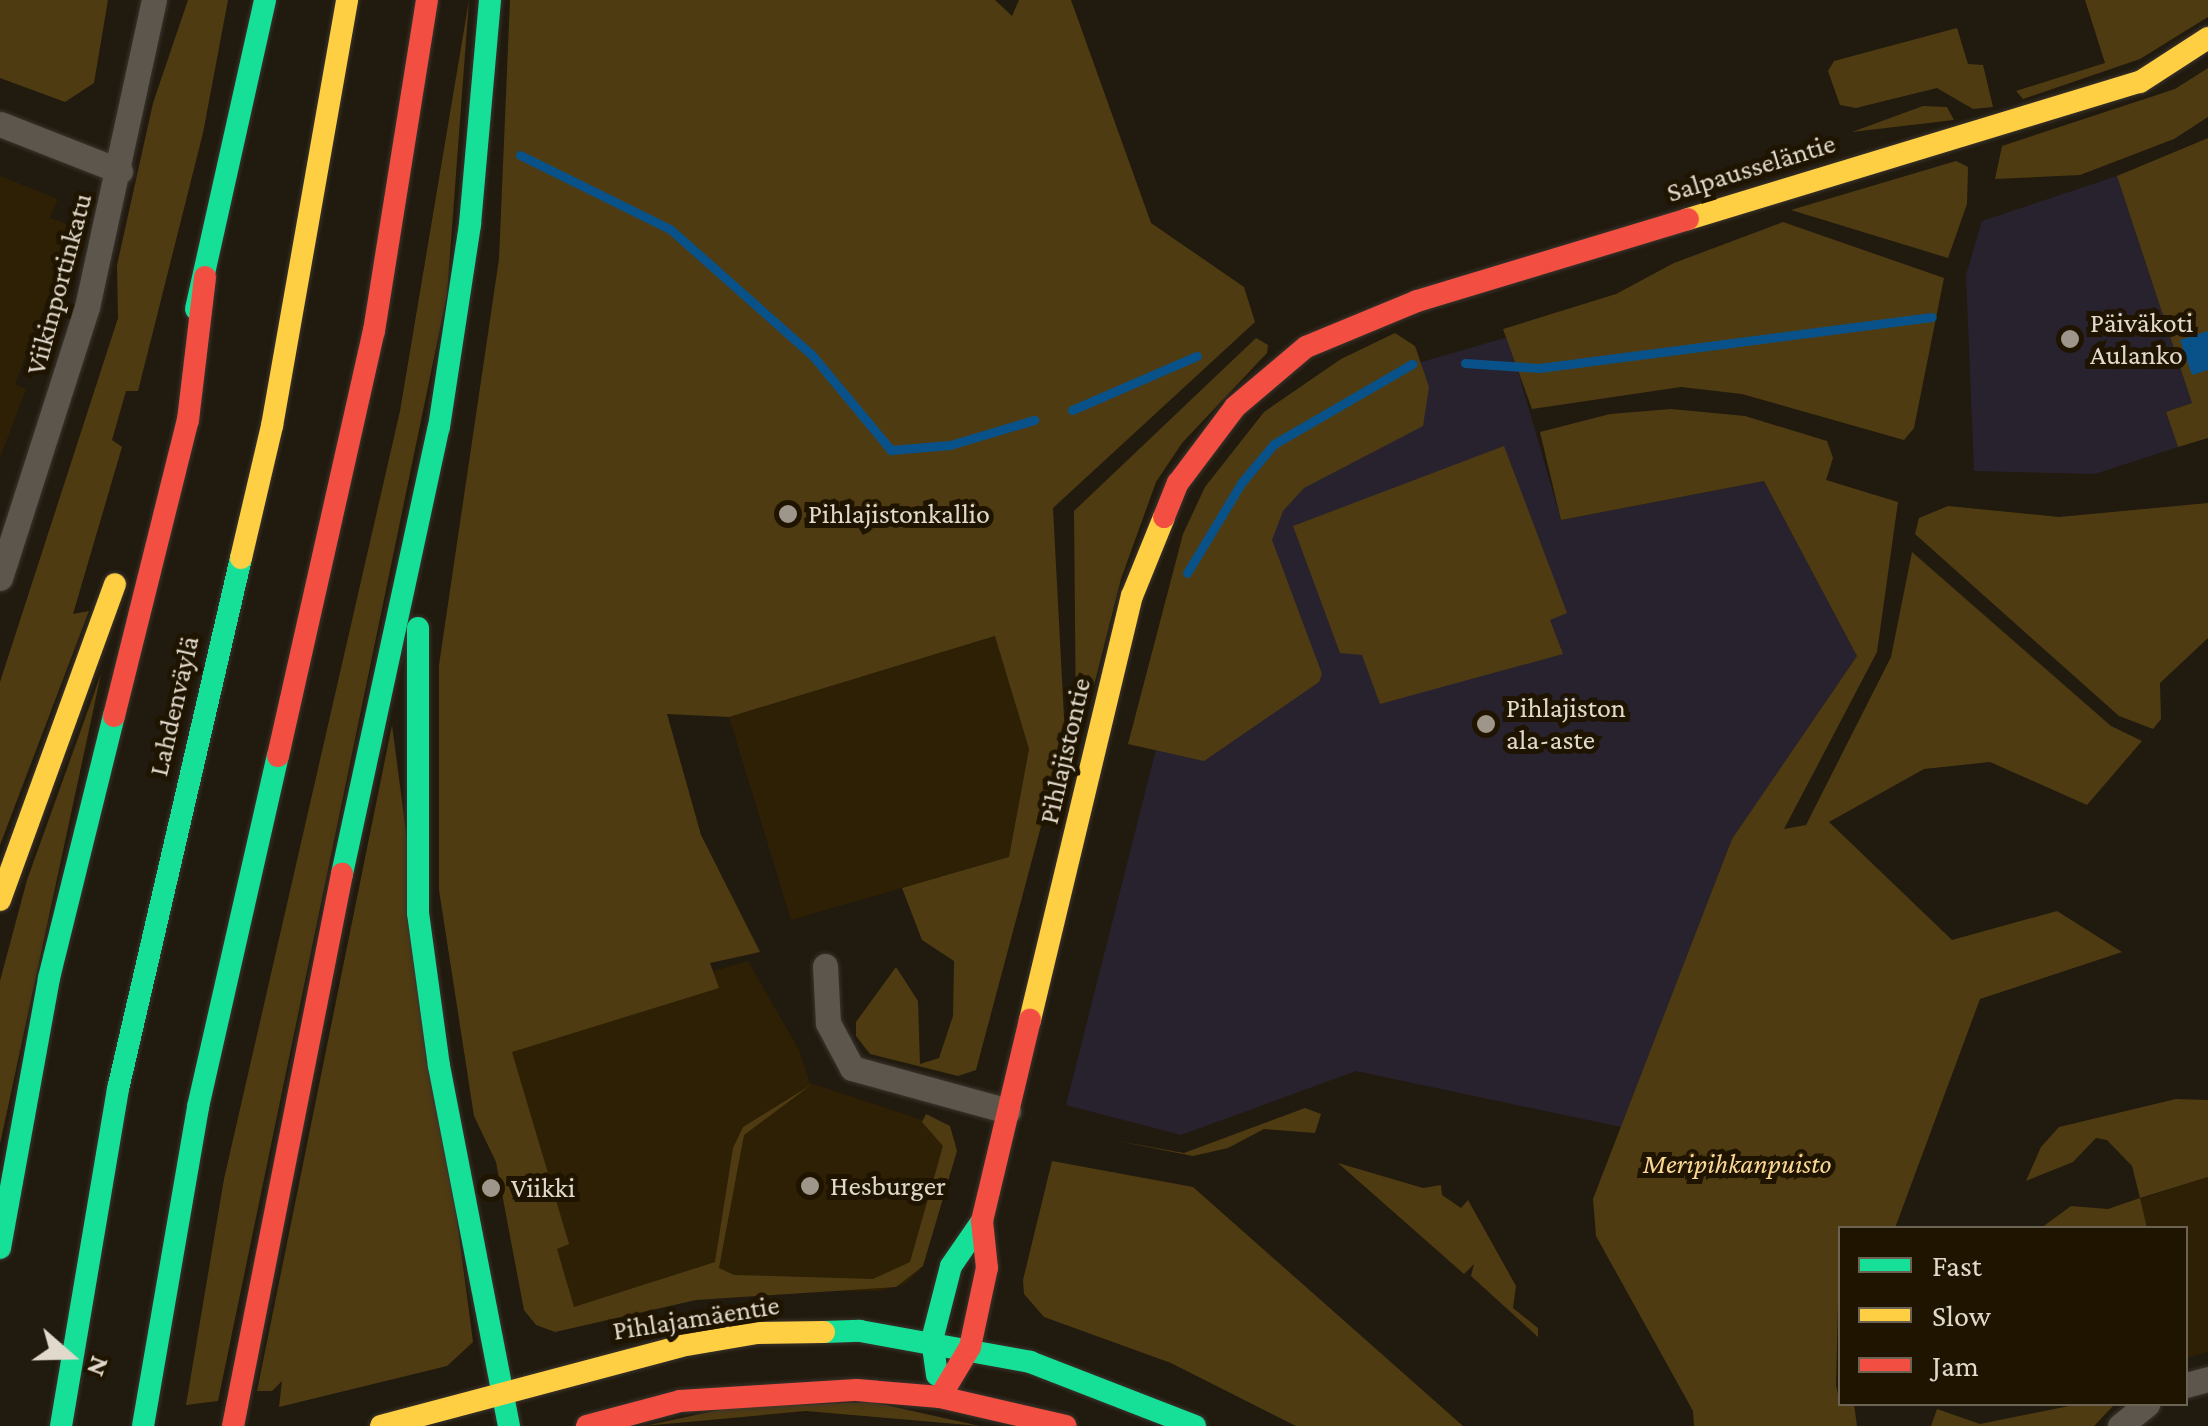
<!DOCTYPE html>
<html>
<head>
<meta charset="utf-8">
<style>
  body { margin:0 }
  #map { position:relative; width:2208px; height:1426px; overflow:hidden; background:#211a0e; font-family:"Crimson Pro",serif }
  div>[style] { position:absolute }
  .built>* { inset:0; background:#2e2004 }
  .education>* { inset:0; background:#28222e }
  .green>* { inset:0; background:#4f3b12 }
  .water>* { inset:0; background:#095289 }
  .stream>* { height:9px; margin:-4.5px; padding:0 4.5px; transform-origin:4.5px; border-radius:4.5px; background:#095289 }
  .roads { filter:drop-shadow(0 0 2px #3a342d) drop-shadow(0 0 2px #3a342d) }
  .street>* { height:25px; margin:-12.5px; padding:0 12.5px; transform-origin:12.5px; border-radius:12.5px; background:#5c564d }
  .fast>* { height:22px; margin:-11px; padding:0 11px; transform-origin:11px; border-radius:11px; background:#16e098 }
  .slow>* { height:22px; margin:-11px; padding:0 11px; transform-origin:11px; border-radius:11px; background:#ffcf43 }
  .jam>* { height:22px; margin:-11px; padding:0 11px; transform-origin:11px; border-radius:11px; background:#f24e42 }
  .dots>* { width:28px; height:28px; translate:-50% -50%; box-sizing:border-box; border:5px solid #1f1400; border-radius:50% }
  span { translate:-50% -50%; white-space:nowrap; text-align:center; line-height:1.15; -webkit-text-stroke:10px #1f1400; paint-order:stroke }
  .street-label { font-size:28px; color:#e1d9cc }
  .poi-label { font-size:28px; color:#e1d9cc }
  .left { translate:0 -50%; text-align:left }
  .park-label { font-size:28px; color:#fbd796; font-style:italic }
  .legend { position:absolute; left:1838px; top:1226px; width:350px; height:180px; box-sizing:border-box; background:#1f1400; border:2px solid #6d6352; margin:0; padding:12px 18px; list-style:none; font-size:30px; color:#e1d9cc }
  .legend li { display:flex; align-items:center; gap:20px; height:50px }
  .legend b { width:50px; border:2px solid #6d6352 }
  .north { position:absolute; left:20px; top:1306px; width:100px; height:100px; -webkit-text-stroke:8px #1f1400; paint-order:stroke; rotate:110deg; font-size:28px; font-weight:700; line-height:40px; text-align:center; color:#e1d9cc }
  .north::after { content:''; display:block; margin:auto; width:35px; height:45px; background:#e1d9cc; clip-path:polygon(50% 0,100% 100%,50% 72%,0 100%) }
</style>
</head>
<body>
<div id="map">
  <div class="built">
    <i style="clip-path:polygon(0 176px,58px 199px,50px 218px,75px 227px,15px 384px,26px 389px,0 458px)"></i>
    <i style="clip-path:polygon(996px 636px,1029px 749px,1009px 857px,791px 920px,729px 717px)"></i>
    <i style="clip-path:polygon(748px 961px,799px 1050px,810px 1083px,947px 1128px,920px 1270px,905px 1284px,879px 1291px,709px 1291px,552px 1318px,497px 1035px)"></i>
    <i style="clip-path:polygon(2208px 1177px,2208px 1352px,2186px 1358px,2186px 1228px,2147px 1228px,2140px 1199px)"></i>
  </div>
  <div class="education">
    <i style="clip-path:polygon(2117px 176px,2192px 403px,2166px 412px,2178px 447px,2095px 474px,1974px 471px,1966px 275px,1982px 221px)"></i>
    <i style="clip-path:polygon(1508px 337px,1561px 520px,1764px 481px,1857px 656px,1732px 839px,1621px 1127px,1356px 1071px,1181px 1135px,1066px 1105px,1194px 599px,1418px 363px)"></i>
  </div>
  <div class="green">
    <i style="clip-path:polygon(0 0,108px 0,94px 83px,65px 102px,0 78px)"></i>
    <i style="clip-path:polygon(188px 0,228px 0,203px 133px,138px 391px,126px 391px,112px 440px,122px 447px,73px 614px,89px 611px,0 845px,0 682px,118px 318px,117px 265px,153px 103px)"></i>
    <i style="clip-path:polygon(469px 0,447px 295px,218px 1401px,186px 1405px,224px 1179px,400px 411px)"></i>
    <i style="clip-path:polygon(510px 0,995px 0,1012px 16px,1019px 0,1071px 0,1151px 223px,1244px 287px,1255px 322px,1053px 508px,1065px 736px,976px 1070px,958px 1076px,870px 1054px,856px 1036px,856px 1022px,896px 967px,918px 1001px,920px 1064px,939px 1058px,953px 1016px,954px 961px,922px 940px,902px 888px,1009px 857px,1029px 749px,995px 636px,729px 717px,667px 714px,701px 835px,760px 952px,710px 963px,719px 988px,512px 1052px,569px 1244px,557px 1249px,574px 1307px,715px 1262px,733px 1148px,743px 1127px,811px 1085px,744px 1135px,719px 1268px,734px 1275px,873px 1279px,910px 1262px,943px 1146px,922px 1122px,926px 1114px,950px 1126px,957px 1151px,923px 1266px,896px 1287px,696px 1300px,555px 1332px,536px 1325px,524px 1310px,496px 1162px,474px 1116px,439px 890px,439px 665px,499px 259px)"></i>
    <i style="clip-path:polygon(2085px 0,2208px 0,2208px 17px,2140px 59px,2023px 99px,2016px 91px,2105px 63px)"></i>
    <i style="clip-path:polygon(1957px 28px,1968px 64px,1983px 65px,1993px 107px,1973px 109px,1937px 88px,1856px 108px,1840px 105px,1828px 71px,1834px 61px)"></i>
    <i style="clip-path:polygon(2208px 68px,2208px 117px,2174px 139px,2080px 175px,1995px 179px,2002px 146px,2175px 89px)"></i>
    <i style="clip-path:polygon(1923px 106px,1947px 107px,1954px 120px,1852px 132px)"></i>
    <i style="clip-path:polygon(2208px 138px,2208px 438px,2178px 447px,2166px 412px,2192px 403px,2117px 176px)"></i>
    <i style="clip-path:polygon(1956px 161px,1968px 167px,1967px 204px,1948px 258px,1791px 210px)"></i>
    <i style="clip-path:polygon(1783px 222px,1944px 278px,1914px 428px,1904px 440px,1742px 394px,1681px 387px,1532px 409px,1503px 329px,1616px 294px,1674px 263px)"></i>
    <i style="clip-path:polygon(1395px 333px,1415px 346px,1429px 387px,1423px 426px,1304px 488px,1283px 511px,1272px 540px,1322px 674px,1319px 682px,1204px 761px,1128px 744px,1183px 534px,1205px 487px,1264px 412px,1341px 359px)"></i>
    <i style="clip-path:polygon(1256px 338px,1268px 345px,1267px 353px,1182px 443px,1156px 482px,1121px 579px,1084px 725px,1076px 725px,1074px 511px)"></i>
    <i style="clip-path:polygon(1671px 409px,1745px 416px,1827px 441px,1833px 458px,1826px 480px,1898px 502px,1877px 652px,1784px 829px,1806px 825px,1891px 657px,1912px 552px,2111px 726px,2142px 741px,2087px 805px,1990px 762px,1924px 769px,1829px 822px,1952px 940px,2057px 911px,2122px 952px,1980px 999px,1895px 1228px,1840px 1228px,1836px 1385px,1840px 1404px,1854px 1404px,1857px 1426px,1694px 1426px,1693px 1411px,1596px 1236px,1593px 1199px,1732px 839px,1857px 656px,1764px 481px,1561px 520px,1540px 432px,1610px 414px)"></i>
    <i style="clip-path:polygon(1504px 446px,1567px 613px,1550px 620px,1563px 654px,1380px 704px,1362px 655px,1340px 653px,1293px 526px)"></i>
    <i style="clip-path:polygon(2208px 503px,2208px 638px,2160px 683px,2161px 719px,2153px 729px,2119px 716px,1915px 534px,1919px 518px,1948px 506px,2059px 517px)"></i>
    <i style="clip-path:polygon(101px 674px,0 1144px,0 981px,27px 880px)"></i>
    <i style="clip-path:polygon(392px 725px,473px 1342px,447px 1366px,279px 1407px,282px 1381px,272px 1391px,257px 1391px)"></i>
    <i style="clip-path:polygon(2176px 1099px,2208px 1100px,2208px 1177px,2140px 1198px,2147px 1228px,2041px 1228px,2071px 1206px,2108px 1209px,2140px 1198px,2132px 1166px,2107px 1140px,2096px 1138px,2073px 1162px,2026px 1181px,2041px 1147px,2059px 1127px)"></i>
    <i style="clip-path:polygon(1305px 1108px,1321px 1114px,1315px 1133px,1264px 1129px,1228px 1148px,1193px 1156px,1112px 1140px,1184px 1153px)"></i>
    <i style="clip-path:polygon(1052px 1161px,1193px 1187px,1463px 1426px,1296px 1426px,1171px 1363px,1044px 1317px,1024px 1294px,1023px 1280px)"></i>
    <i style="clip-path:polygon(1338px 1163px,1423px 1188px,1441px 1185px,1442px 1195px,1461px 1208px,1468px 1200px,1516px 1286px,1513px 1308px,1538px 1328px,1538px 1337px,1471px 1276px,1474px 1264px,1464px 1274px)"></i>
    <i style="clip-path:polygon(872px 1402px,980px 1426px,806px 1411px,644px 1426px,733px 1407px)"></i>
    <i style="clip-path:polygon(2079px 1404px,2115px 1404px,2094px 1426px,1931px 1426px,1937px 1409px,1980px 1424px)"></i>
  </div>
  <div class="water">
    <i style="clip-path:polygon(2208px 331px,2208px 370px,2192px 375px,2180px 340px)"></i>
  </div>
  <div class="stream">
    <i style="left:520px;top:155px;width:167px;rotate:26.3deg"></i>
    <i style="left:670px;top:229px;width:190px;rotate:41.6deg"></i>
    <i style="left:812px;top:355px;width:124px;rotate:50.3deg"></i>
    <i style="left:891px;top:450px;width:59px;rotate:-4.8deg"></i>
    <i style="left:950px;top:445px;width:88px;rotate:-16.6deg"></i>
    <i style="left:1465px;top:363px;width:74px;rotate:3.9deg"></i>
    <i style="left:1539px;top:368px;width:396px;rotate:-7.4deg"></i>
    <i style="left:1072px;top:410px;width:136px;rotate:-23.4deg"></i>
    <i style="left:1187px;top:573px;width:106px;rotate:-58.9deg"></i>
    <i style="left:1242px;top:482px;width:50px;rotate:-49.9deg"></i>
    <i style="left:1274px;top:444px;width:160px;rotate:-30.1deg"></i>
  </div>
  <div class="roads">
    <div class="street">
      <i style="left:0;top:124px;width:129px;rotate:21.4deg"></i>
      <i style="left:0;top:578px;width:285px;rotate:-72.2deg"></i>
      <i style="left:87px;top:307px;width:314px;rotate:-77.7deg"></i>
      <i style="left:825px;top:966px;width:57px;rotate:87deg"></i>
      <i style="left:828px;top:1023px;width:51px;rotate:61.9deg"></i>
      <i style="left:852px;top:1068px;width:162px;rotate:15.4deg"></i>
      <i style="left:2186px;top:1385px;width:23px;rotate:-15deg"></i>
      <i style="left:2120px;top:1426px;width:35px;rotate:-39deg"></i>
    </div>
    <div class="fast">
      <i style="left:196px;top:309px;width:317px;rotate:-77.4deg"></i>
      <i style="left:418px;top:628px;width:285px;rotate:90deg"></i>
      <i style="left:418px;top:913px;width:154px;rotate:82.2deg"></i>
      <i style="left:439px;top:1066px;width:367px;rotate:79deg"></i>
      <i style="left:342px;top:874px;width:457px;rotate:-77.8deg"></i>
      <i style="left:439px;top:427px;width:205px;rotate:-81.3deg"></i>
      <i style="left:470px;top:224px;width:225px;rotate:-84.9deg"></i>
      <i style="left:0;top:1248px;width:274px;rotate:-79.7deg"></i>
      <i style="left:49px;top:978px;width:270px;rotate:-76.1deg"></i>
      <i style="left:824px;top:1332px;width:36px;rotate:-2deg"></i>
      <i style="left:860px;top:1331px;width:173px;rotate:10.3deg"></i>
      <i style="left:1030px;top:1362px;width:177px;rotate:21.2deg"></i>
      <i style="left:937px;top:1375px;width:35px;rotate:-98deg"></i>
      <i style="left:932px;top:1340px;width:76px;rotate:-75.6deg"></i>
      <i style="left:951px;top:1266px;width:55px;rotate:-55.4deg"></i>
      <i style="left:61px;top:1426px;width:342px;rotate:-80.4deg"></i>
      <i style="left:118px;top:1089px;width:545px;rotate:-76.96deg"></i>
      <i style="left:143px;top:1426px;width:324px;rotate:-80.2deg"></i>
      <i style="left:198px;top:1107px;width:360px;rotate:-77.2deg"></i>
    </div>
    <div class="slow">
      <i style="left:1688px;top:219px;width:472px;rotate:-16.9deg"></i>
      <i style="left:2140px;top:82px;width:81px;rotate:-32.9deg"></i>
      <i style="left:241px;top:558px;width:136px;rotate:-76.8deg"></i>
      <i style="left:272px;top:426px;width:433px;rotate:-80deg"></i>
      <i style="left:0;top:900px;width:336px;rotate:-70deg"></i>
      <i style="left:1030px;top:1020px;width:436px;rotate:-76.5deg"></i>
      <i style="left:1132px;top:596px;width:85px;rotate:-67.9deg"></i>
      <i style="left:381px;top:1426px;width:310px;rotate:-14.9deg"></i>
      <i style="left:681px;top:1346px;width:76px;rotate:-9.8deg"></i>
      <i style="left:756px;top:1333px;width:68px;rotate:-0.8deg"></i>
    </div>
    <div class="jam">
      <i style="left:1164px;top:517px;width:37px;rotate:-68deg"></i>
      <i style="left:1178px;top:483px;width:95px;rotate:-53.1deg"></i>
      <i style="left:1235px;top:407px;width:93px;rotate:-40.2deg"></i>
      <i style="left:1306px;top:347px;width:120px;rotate:-22.5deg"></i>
      <i style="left:1417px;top:301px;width:283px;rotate:-16.8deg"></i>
      <i style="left:114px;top:716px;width:305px;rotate:-76deg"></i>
      <i style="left:188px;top:420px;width:144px;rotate:-83.2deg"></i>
      <i style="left:278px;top:756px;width:436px;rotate:-77.3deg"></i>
      <i style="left:374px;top:331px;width:335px;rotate:-80.9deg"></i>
      <i style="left:940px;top:1397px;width:58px;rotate:-59deg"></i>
      <i style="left:970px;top:1347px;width:81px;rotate:-77.9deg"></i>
      <i style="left:987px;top:1268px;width:47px;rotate:-96.1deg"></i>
      <i style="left:982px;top:1221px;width:207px;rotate:-76.6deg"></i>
      <i style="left:233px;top:1426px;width:563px;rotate:-78.83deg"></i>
      <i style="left:587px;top:1426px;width:96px;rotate:-15deg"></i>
      <i style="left:680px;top:1401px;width:177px;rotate:-3.6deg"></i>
      <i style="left:857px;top:1390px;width:83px;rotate:4.8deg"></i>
      <i style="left:940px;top:1397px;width:129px;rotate:13deg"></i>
    </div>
  </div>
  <div class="dots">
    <i style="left:2070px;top:339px;background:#9e968a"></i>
    <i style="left:788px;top:514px;background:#9e968a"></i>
    <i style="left:1486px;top:724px;background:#9e968a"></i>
    <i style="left:810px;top:1186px;background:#9e968a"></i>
    <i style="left:491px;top:1188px;background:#9e968a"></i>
  </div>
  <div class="street-label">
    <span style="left:1751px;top:168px;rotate:-17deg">Salpausseläntie</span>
    <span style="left:59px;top:284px;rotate:-75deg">Viikinportinkatu</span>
    <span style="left:174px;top:706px;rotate:-77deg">Lahdenväylä</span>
    <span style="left:1065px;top:751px;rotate:-77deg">Pihlajistontie</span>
    <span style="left:696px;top:1318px;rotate:-9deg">Pihlajamäentie</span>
  </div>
  <div class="poi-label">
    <span class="left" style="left:2090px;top:339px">Päiväkoti<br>Aulanko</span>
    <span class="left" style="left:808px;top:514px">Pihlajistonkallio</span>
    <span class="left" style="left:1506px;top:724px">Pihlajiston<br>ala-aste</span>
    <span class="left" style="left:830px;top:1186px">Hesburger</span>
    <span class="left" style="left:511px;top:1188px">Viikki</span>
  </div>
  <div class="park-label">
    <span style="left:1737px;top:1164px">Meripihkanpuisto</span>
  </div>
  <ul class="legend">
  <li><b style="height:12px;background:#16e098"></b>Fast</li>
  <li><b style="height:12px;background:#ffcf43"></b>Slow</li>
  <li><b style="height:12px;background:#f24e42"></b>Jam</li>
  </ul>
  <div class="north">N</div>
</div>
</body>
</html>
